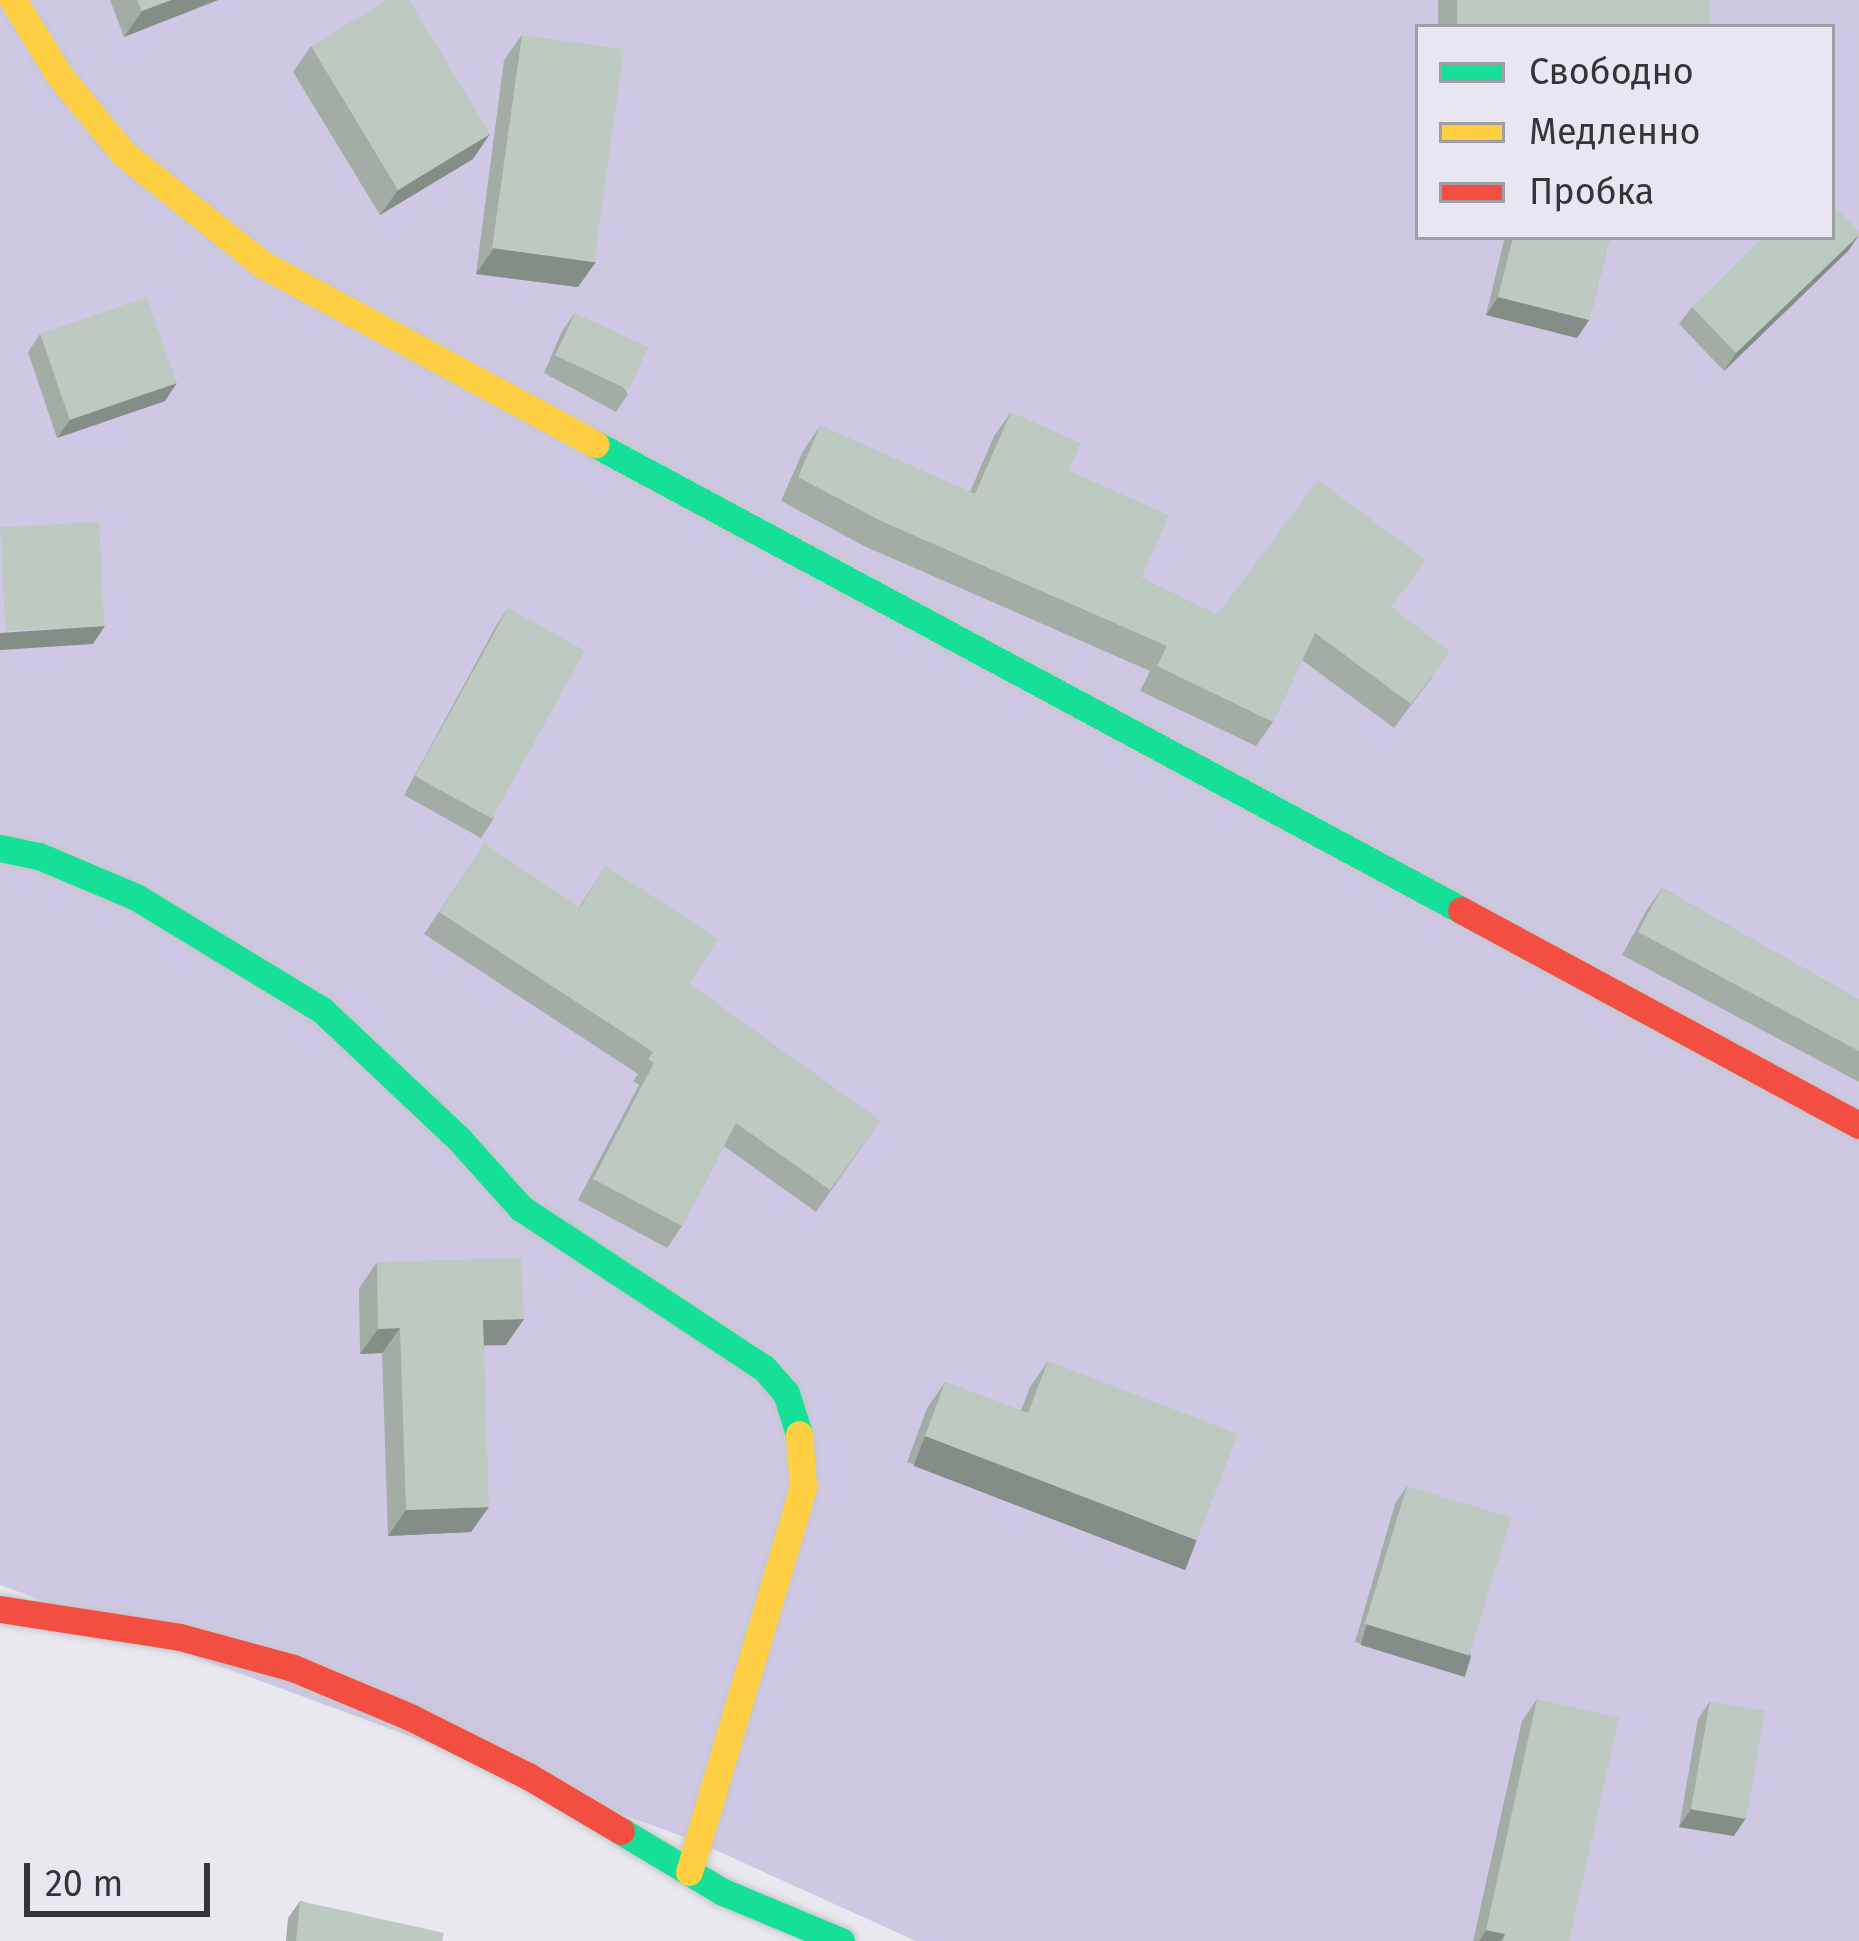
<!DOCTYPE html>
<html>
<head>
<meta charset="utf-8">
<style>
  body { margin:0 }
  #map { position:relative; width:1859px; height:1941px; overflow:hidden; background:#e9e8ee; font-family:"Fira Sans",sans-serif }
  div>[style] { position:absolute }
  .green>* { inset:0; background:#cec8e5 }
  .roads { filter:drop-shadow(0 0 3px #c7c6ca) drop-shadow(0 0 3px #c7c6ca) }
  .fast>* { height:27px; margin:-13.5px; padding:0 13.5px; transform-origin:13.5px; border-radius:13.5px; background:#16e098 }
  .slow>* { height:27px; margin:-13.5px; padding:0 13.5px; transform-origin:13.5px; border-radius:13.5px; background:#ffcf43 }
  .jam>* { height:27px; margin:-13.5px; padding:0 13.5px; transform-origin:13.5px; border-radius:13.5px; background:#f24e42 }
  .wall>* { inset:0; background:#a3ada6; transform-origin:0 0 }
  .shaded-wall>* { inset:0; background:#858d87; transform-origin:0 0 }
  .building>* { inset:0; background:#bec9c1; transform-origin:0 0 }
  span { translate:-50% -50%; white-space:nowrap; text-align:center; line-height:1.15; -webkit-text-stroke:12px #e8e6f0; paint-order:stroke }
  .legend { position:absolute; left:1415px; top:24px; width:420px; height:216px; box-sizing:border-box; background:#e8e6f0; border:3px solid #a09fa6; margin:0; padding:15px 21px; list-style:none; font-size:36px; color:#353538 }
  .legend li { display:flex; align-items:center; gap:24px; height:60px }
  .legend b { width:60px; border:3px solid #a09fa6 }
  .scale { position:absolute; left:24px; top:1863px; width:186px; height:54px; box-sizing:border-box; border:6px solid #353538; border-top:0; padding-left:15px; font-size:36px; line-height:42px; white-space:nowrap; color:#353538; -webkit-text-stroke:9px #e8e6f0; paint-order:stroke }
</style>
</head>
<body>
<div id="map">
  <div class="green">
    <i style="clip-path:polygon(evenodd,0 0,1859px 0,1859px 1941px,916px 1941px,700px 1843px,0 1585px,0 0,1418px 27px,1832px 27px,1832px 237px,1418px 237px,1418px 27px)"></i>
  </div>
  <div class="roads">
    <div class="fast">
      <i style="left:595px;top:444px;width:983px;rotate:28.28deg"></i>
      <i style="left:0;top:848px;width:40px;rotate:12deg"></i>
      <i style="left:39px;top:856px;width:105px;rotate:22.9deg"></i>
      <i style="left:136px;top:897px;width:218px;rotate:31.3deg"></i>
      <i style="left:322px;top:1010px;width:188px;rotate:43.3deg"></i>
      <i style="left:459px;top:1139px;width:93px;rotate:48.1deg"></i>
      <i style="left:521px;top:1208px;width:291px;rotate:33.4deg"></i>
      <i style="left:764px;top:1368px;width:33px;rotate:49deg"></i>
      <i style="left:786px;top:1393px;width:43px;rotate:72.4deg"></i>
      <i style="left:621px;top:1831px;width:119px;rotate:30.9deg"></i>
      <i style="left:723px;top:1892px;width:128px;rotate:22.6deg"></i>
    </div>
    <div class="slow">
      <i style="left:13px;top:0;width:88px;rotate:58.5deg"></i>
      <i style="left:59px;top:75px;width:101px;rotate:50.6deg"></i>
      <i style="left:123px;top:153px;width:178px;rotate:38.6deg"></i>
      <i style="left:262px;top:264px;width:379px;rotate:28.4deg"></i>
      <i style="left:689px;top:1872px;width:402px;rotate:-73.5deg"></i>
      <i style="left:803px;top:1487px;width:53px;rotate:-94.3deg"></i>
    </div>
    <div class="jam">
      <i style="left:1461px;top:910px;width:452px;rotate:28.4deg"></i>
      <i style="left:0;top:1609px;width:182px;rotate:8.8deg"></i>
      <i style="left:180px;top:1637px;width:117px;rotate:15.3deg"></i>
      <i style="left:293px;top:1668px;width:127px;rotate:22.7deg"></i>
      <i style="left:410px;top:1717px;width:132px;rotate:26.6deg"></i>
      <i style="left:528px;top:1776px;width:108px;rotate:30.6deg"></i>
    </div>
  </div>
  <div class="wall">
    <i style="clip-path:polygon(110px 0,218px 0,124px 37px)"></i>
    <i style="left:1438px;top:0;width:272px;height:27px"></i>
    <i style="clip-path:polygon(522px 35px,578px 287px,476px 274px,504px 60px)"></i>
    <i style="clip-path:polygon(311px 46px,473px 159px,380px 215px,293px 72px)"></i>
    <i style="clip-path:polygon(1859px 235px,1848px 251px,1724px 371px,1679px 324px,1692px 307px)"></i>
    <i style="clip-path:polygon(1505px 237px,1610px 237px,1589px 320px,1577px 338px,1486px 315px)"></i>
    <i style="clip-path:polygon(575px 313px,628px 394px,616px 412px,544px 373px,562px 331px)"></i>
    <i style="clip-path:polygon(40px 334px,165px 401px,57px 438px,28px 352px)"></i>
    <i style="clip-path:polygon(1011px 412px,1069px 471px,1141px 578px,1217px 615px,1392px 608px,1433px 676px,1394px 728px,1302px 660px,1273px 722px,1256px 746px,1140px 691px,1150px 671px,864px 546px,781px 501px,803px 451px,820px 426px,970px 492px,994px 436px)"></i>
    <i style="clip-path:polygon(508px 608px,493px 820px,481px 838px,404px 795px,496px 626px)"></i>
    <i style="clip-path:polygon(484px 844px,579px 907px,606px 866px,689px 984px,880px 1121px,816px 1212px,724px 1146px,682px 1226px,667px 1248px,578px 1200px,639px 1085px,633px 1081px,638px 1074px,424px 934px)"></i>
    <i style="clip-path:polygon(1662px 888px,1859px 1000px,1859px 1082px,1622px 955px,1646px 911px)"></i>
    <i style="clip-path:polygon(377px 1262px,506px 1345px,484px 1345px,471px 1532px,388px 1536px,382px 1353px,360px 1354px,359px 1288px)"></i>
    <i style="clip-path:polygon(1048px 1361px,1179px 1566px,907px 1462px,927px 1408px,945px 1382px,1021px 1411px,1030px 1387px)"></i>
    <i style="clip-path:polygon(1407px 1486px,1471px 1655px,1458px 1673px,1355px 1642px,1395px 1504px)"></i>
    <i style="clip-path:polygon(1537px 1699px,1569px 1941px,1473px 1941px,1522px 1721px)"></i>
    <i style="clip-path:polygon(1710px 1701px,1734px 1836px,1679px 1827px,1698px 1719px)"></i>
    <i style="clip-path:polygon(300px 1901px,442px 1941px,286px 1941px,288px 1918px)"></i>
  </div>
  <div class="shaded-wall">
    <i style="clip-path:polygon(171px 0,218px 0,124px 37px,142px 11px)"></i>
    <i style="clip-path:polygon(490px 134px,473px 159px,380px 215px,398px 190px)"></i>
    <i style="clip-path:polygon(1859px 235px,1848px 251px,1724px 371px,1736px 353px)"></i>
    <i style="clip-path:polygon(494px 248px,596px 262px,578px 287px,476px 274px)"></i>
    <i style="clip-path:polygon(1498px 297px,1589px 320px,1577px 338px,1486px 315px)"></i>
    <i style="clip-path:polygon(177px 383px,165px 401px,57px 438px,70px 420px)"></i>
    <i style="clip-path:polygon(105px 626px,93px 644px,0 650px,0 633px)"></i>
    <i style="clip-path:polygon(524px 1319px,506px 1345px,465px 1346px,483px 1320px)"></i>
    <i style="clip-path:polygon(400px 1328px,382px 1353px,360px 1354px,378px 1329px)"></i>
    <i style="left:925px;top:1436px;width:291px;height:32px;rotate:21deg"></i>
    <i style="clip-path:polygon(489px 1507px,471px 1532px,388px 1536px,406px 1510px)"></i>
    <i style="left:1367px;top:1624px;width:109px;height:22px;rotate:17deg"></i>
    <i style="clip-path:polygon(1691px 1809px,1746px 1818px,1734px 1836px,1679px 1827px)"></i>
    <i style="clip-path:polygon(1486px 1930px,1505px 1934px,1500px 1941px,1479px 1941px)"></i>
  </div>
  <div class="building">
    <i style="clip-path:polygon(137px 0,171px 0,142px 11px)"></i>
    <i style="clip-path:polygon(387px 0,409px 0,490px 134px,398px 190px,311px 46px)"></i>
    <i style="left:1457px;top:0;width:253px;height:27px"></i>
    <i style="left:522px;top:35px;width:103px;height:215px;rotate:8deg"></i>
    <i style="clip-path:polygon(1832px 204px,1859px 232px,1859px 235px,1736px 353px,1692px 307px,1764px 237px,1832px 237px)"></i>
    <i style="clip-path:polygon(1513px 237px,1610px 237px,1589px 320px,1498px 297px)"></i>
    <i style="left:147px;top:297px;width:91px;height:113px;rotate:71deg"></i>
    <i style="left:575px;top:313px;width:81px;height:47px;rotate:25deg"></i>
    <i style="clip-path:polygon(1011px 412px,1081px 443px,1069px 471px,1169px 515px,1141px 578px,1217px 615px,1318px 480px,1426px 560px,1391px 607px,1450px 652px,1411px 704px,1315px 633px,1273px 722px,1157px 666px,1167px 646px,881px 521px,798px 477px,820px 426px,975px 494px)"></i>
    <i style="left:99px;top:522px;width:104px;height:99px;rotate:87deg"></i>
    <i style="left:508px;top:608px;width:88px;height:192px;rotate:29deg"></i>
    <i style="clip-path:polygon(484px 844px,580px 907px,606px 866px,718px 939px,689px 984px,880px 1121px,830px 1190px,736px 1123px,682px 1226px,593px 1179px,654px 1063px,648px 1059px,653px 1052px,439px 912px)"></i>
    <i style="clip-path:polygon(1662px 888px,1859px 1000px,1859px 1051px,1638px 932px)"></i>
    <i style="clip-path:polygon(521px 1258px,524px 1319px,483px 1320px,489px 1507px,406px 1510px,400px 1328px,378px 1329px,377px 1262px)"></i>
    <i style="clip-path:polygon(1048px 1361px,1238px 1434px,1197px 1540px,925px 1436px,945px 1382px,1028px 1413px)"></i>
    <i style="left:1407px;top:1486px;width:109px;height:144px;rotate:17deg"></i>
    <i style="clip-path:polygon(1537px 1699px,1619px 1718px,1569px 1941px,1503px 1941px,1505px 1934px,1486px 1930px)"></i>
    <i style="left:1710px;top:1701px;width:56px;height:110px;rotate:10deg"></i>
    <i style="clip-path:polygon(300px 1901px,444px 1933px,442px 1941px,296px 1941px)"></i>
  </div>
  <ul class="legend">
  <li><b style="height:15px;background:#16e098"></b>Свободно</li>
  <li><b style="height:15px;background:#ffcf43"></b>Медленно</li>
  <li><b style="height:15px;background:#f24e42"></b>Пробка</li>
  </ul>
  <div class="scale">20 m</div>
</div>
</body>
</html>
